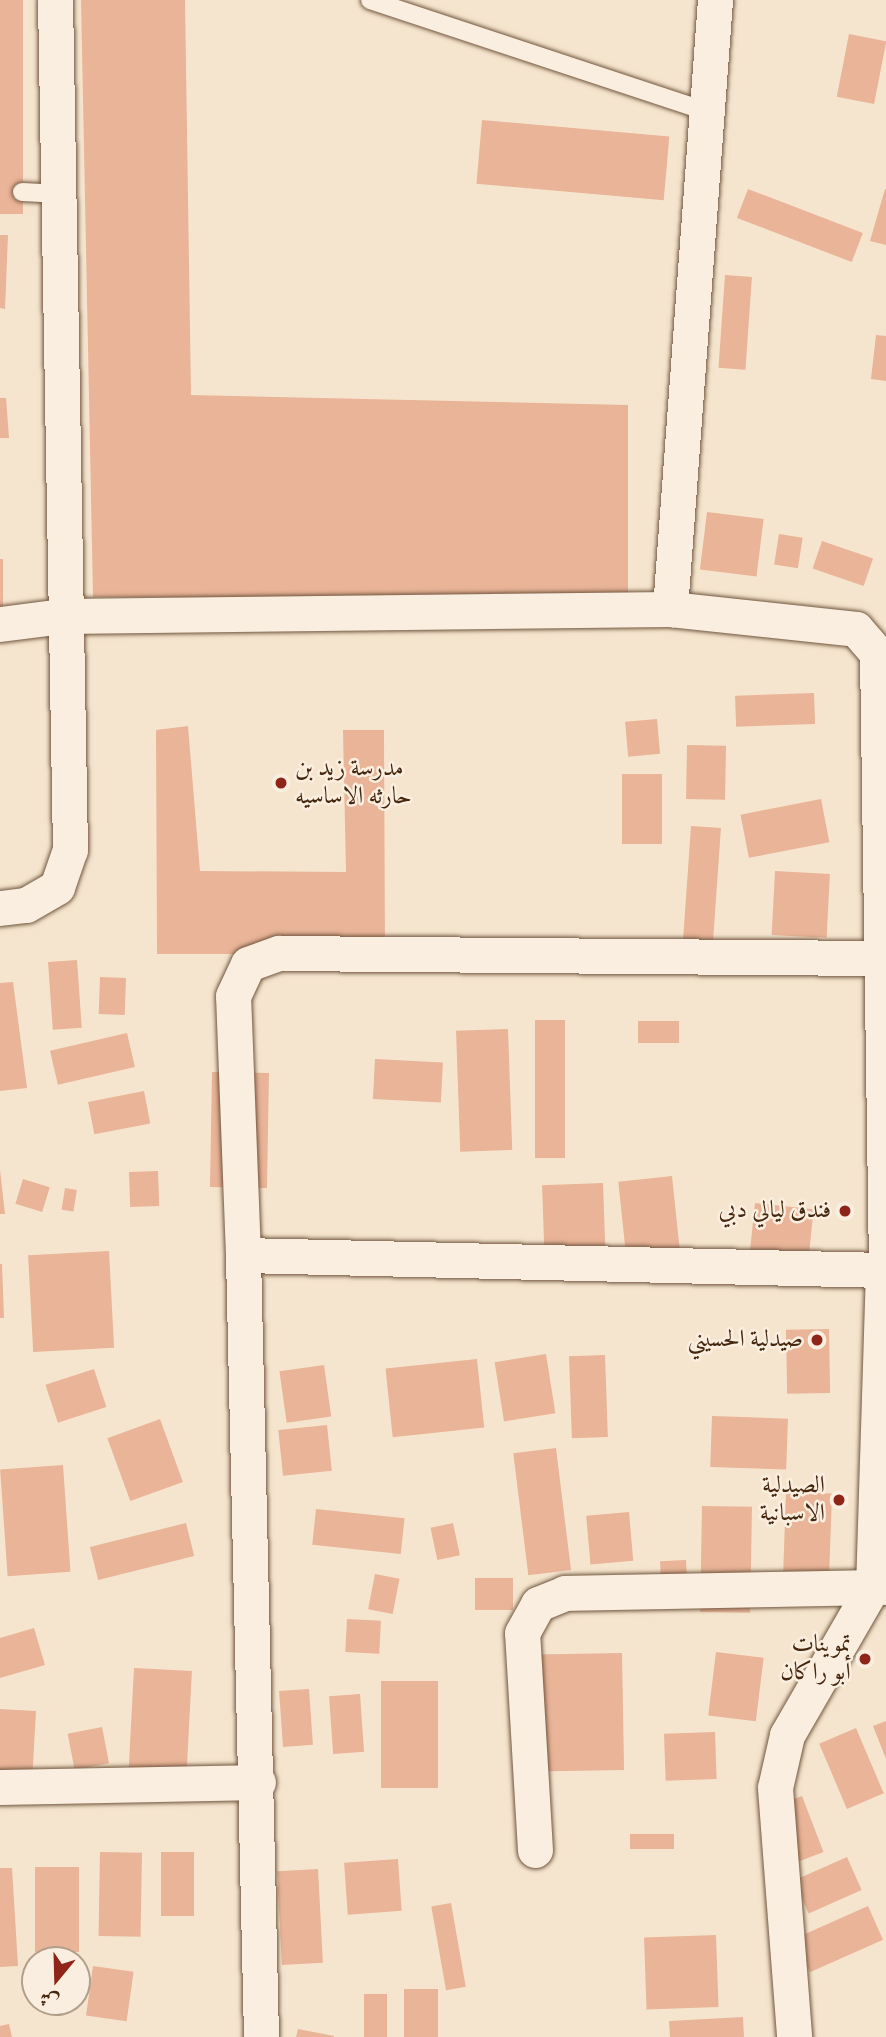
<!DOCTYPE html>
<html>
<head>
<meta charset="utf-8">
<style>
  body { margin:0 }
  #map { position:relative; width:886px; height:2037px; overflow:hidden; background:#f6e5ce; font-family:"IM FELL English",Amiri,serif }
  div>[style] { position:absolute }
  .building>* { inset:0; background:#e9b498; transform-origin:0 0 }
  .roads { filter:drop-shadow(0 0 2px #71563e) drop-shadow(0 0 2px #71563e) }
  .lane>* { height:18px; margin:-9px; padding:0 9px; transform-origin:9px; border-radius:9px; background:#f9eedf }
  .street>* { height:35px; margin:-17.5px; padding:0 17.5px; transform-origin:17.5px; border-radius:17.5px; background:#f9eedf }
  .dots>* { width:19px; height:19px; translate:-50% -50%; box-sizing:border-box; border:4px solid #f9eedf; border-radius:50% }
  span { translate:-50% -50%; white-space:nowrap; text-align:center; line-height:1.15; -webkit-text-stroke:5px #f9eedf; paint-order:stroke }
  .poi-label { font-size:24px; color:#45260e }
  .left { translate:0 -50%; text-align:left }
  .right { translate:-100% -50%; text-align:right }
  .north { position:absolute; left:21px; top:1946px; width:70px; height:70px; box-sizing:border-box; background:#f9eedf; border:2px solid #b19e8b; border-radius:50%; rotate:199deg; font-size:19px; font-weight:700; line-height:28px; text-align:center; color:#45260e }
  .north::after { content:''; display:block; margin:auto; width:24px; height:32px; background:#8f2418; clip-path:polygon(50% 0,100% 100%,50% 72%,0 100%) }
</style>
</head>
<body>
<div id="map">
  <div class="building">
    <i style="left:0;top:0;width:23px;height:214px"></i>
    <i style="clip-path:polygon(81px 0,185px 0,191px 395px,628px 405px,628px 599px,93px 597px)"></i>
    <i style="left:849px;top:34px;width:38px;height:64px;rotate:11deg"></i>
    <i style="left:482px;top:120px;width:188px;height:64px;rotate:5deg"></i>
    <i style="left:748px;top:189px;width:123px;height:31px;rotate:21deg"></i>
    <i style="clip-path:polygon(885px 189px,886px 189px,886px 245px,870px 241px)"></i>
    <i style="clip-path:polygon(0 235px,8px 235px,5px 309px,0 308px)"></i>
    <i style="left:725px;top:275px;width:27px;height:93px;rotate:4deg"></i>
    <i style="clip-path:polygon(876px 335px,886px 336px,886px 381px,871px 379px)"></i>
    <i style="clip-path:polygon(0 398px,6px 398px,9px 438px,0 438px)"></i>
    <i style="left:707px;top:512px;width:57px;height:58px;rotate:7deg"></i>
    <i style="left:779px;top:534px;width:24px;height:31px;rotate:9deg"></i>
    <i style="left:822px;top:541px;width:54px;height:29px;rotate:19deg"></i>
    <i style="left:0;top:559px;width:3px;height:49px"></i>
    <i style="left:814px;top:693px;width:31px;height:79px;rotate:88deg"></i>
    <i style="left:657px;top:719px;width:35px;height:32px;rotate:85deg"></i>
    <i style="clip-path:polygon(188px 726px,200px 871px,346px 872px,343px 730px,384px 730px,385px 954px,157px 954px,156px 730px)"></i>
    <i style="left:687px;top:745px;width:39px;height:54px;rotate:1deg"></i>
    <i style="left:622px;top:774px;width:40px;height:70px"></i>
    <i style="left:821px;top:799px;width:44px;height:82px;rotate:79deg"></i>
    <i style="left:691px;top:826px;width:30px;height:134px;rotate:4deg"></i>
    <i style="left:775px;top:871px;width:55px;height:64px;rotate:3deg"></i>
    <i style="left:77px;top:960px;width:68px;height:29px;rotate:86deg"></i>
    <i style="left:100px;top:977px;width:26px;height:37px;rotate:2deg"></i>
    <i style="clip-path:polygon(13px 982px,27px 1088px,0 1091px,0 983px)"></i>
    <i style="left:535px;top:1020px;width:30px;height:138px"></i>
    <i style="left:638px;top:1021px;width:41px;height:22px"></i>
    <i style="left:508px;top:1029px;width:121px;height:52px;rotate:88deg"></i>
    <i style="left:127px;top:1033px;width:35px;height:79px;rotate:77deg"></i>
    <i style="left:375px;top:1059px;width:68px;height:40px;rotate:3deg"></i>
    <i style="left:212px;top:1072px;width:57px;height:115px;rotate:1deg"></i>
    <i style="left:144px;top:1091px;width:33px;height:57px;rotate:79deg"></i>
    <i style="clip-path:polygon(0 1170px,5px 1214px,0 1214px)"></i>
    <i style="left:158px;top:1171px;width:35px;height:29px;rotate:88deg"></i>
    <i style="left:672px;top:1176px;width:100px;height:54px;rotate:84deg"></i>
    <i style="left:23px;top:1179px;width:28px;height:26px;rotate:17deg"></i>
    <i style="left:603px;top:1183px;width:89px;height:61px;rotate:88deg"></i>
    <i style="left:65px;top:1188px;width:12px;height:22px;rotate:9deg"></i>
    <i style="left:755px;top:1203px;width:59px;height:75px;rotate:6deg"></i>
    <i style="left:109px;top:1251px;width:97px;height:81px;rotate:87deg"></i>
    <i style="clip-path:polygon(0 1264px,2px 1264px,4px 1318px,0 1318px)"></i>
    <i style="left:829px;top:1329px;width:64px;height:43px;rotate:89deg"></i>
    <i style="left:546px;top:1354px;width:60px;height:52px;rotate:81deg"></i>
    <i style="left:605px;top:1355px;width:82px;height:36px;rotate:88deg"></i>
    <i style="left:477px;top:1359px;width:69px;height:92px;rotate:84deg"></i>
    <i style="left:324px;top:1365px;width:52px;height:45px;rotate:82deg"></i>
    <i style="left:94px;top:1369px;width:40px;height:51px;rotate:72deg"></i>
    <i style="left:712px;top:1416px;width:76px;height:51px;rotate:2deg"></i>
    <i style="left:160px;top:1419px;width:67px;height:56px;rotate:70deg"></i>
    <i style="left:327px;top:1425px;width:46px;height:49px;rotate:84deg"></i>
    <i style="left:556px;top:1448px;width:123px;height:43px;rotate:83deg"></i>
    <i style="left:63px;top:1465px;width:107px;height:63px;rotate:86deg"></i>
    <i style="left:786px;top:1492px;width:46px;height:91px;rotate:2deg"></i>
    <i style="left:702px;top:1506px;width:50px;height:106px;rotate:1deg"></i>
    <i style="left:316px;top:1509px;width:89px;height:36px;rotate:6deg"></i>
    <i style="left:629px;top:1512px;width:49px;height:43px;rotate:85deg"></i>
    <i style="left:186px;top:1523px;width:34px;height:99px;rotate:76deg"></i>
    <i style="left:453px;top:1523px;width:33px;height:23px;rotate:78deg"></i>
    <i style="left:686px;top:1560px;width:41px;height:26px;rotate:87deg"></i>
    <i style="left:375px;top:1574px;width:25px;height:36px;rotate:11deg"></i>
    <i style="left:475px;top:1578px;width:38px;height:32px"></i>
    <i style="left:347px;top:1619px;width:34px;height:33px;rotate:3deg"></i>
    <i style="clip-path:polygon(34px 1628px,45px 1665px,0 1678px,0 1638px)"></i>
    <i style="left:716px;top:1652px;width:48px;height:64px;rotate:7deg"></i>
    <i style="left:622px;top:1653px;width:117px;height:101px;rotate:89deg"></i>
    <i style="left:134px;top:1668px;width:58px;height:104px;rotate:3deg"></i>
    <i style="left:381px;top:1681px;width:57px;height:107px"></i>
    <i style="left:309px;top:1689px;width:56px;height:30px;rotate:86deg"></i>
    <i style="left:360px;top:1694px;width:58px;height:31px;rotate:86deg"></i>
    <i style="clip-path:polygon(0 1709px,36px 1711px,31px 1800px,0 1798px)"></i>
    <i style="clip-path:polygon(886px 1721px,886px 1759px,873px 1726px)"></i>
    <i style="left:102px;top:1727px;width:37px;height:35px;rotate:79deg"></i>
    <i style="left:856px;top:1728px;width:71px;height:40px;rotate:67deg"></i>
    <i style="left:715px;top:1732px;width:47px;height:51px;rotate:88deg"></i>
    <i style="left:802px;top:1796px;width:60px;height:39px;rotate:69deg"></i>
    <i style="left:674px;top:1834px;width:15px;height:44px;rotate:90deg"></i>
    <i style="left:100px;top:1852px;width:42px;height:84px;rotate:1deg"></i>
    <i style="left:161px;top:1852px;width:33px;height:64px"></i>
    <i style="left:847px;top:1857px;width:36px;height:58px;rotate:66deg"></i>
    <i style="left:398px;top:1859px;width:52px;height:54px;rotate:86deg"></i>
    <i style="left:35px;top:1867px;width:44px;height:85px"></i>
    <i style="clip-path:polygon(0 1868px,12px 1868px,18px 1966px,0 1967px)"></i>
    <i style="left:318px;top:1869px;width:94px;height:41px;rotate:87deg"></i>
    <i style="left:451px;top:1903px;width:85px;height:20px;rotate:80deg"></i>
    <i style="left:868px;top:1906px;width:37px;height:80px;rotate:66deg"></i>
    <i style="left:716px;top:1935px;width:72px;height:72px;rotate:88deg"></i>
    <i style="left:93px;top:1966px;width:41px;height:50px;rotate:8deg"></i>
    <i style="left:438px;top:1989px;width:48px;height:34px;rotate:90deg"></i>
    <i style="left:364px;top:1994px;width:23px;height:43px"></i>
    <i style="clip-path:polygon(743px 2017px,744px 2037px,670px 2037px,669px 2021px)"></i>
    <i style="clip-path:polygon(9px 2024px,12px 2037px,0 2037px,0 2026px)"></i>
    <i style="clip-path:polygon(298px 2029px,334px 2036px,334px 2037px,296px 2037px)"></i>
  </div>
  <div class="roads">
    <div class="lane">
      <i style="left:370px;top:0;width:357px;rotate:18.3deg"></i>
      <i style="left:22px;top:192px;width:34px;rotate:3deg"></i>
    </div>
    <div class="street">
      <i style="left:715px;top:0;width:611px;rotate:94.23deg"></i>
      <i style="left:670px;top:609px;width:187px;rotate:6.1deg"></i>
      <i style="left:856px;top:629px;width:32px;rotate:49deg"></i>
      <i style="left:877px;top:653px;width:617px;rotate:89.16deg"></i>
      <i style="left:0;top:624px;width:64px;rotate:-7.2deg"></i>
      <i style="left:63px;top:616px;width:607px;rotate:-0.66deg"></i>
      <i style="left:0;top:908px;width:26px;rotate:-7deg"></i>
      <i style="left:26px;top:905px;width:36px;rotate:-30deg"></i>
      <i style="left:57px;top:887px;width:39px;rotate:-71deg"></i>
      <i style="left:70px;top:850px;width:850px;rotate:-91.01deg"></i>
      <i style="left:243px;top:1255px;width:259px;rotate:-92.2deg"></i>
      <i style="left:233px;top:996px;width:35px;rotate:-65deg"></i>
      <i style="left:248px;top:964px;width:33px;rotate:-20deg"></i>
      <i style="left:279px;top:953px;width:601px;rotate:0.48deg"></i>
      <i style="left:0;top:1787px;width:258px;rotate:-1.1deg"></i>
      <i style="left:535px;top:1850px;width:217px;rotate:-93.4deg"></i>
      <i style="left:522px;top:1633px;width:33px;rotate:-61deg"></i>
      <i style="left:538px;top:1604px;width:29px;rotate:-22deg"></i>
      <i style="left:565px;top:1593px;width:321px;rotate:-1.1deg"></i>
      <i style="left:261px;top:2037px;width:782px;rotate:-91.32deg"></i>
      <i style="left:243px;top:1255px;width:640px;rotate:1.34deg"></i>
      <i style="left:883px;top:1270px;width:316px;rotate:91.8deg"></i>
      <i style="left:873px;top:1586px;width:172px;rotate:120deg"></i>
      <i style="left:787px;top:1735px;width:54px;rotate:102.8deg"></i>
      <i style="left:775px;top:1788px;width:250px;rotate:85.6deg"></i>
    </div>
  </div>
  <div class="dots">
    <i style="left:281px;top:783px;background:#8f2418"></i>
    <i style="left:845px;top:1211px;background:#8f2418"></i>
    <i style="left:817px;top:1340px;background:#8f2418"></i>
    <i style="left:839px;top:1500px;background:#8f2418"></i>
    <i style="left:865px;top:1659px;background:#8f2418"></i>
  </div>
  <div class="poi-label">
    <span class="left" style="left:295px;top:783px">مدرسة زيد بن<br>حارثه الاساسيه</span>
    <span class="right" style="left:831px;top:1211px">فندق ليالي دبي</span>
    <span class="right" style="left:803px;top:1340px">صيدلية الحسيني</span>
    <span class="right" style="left:825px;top:1500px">الصيدلية<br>الاسبانية</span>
    <span class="right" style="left:851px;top:1659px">تموينات<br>أبو راكان</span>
  </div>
  <div class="north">ش</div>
</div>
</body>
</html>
